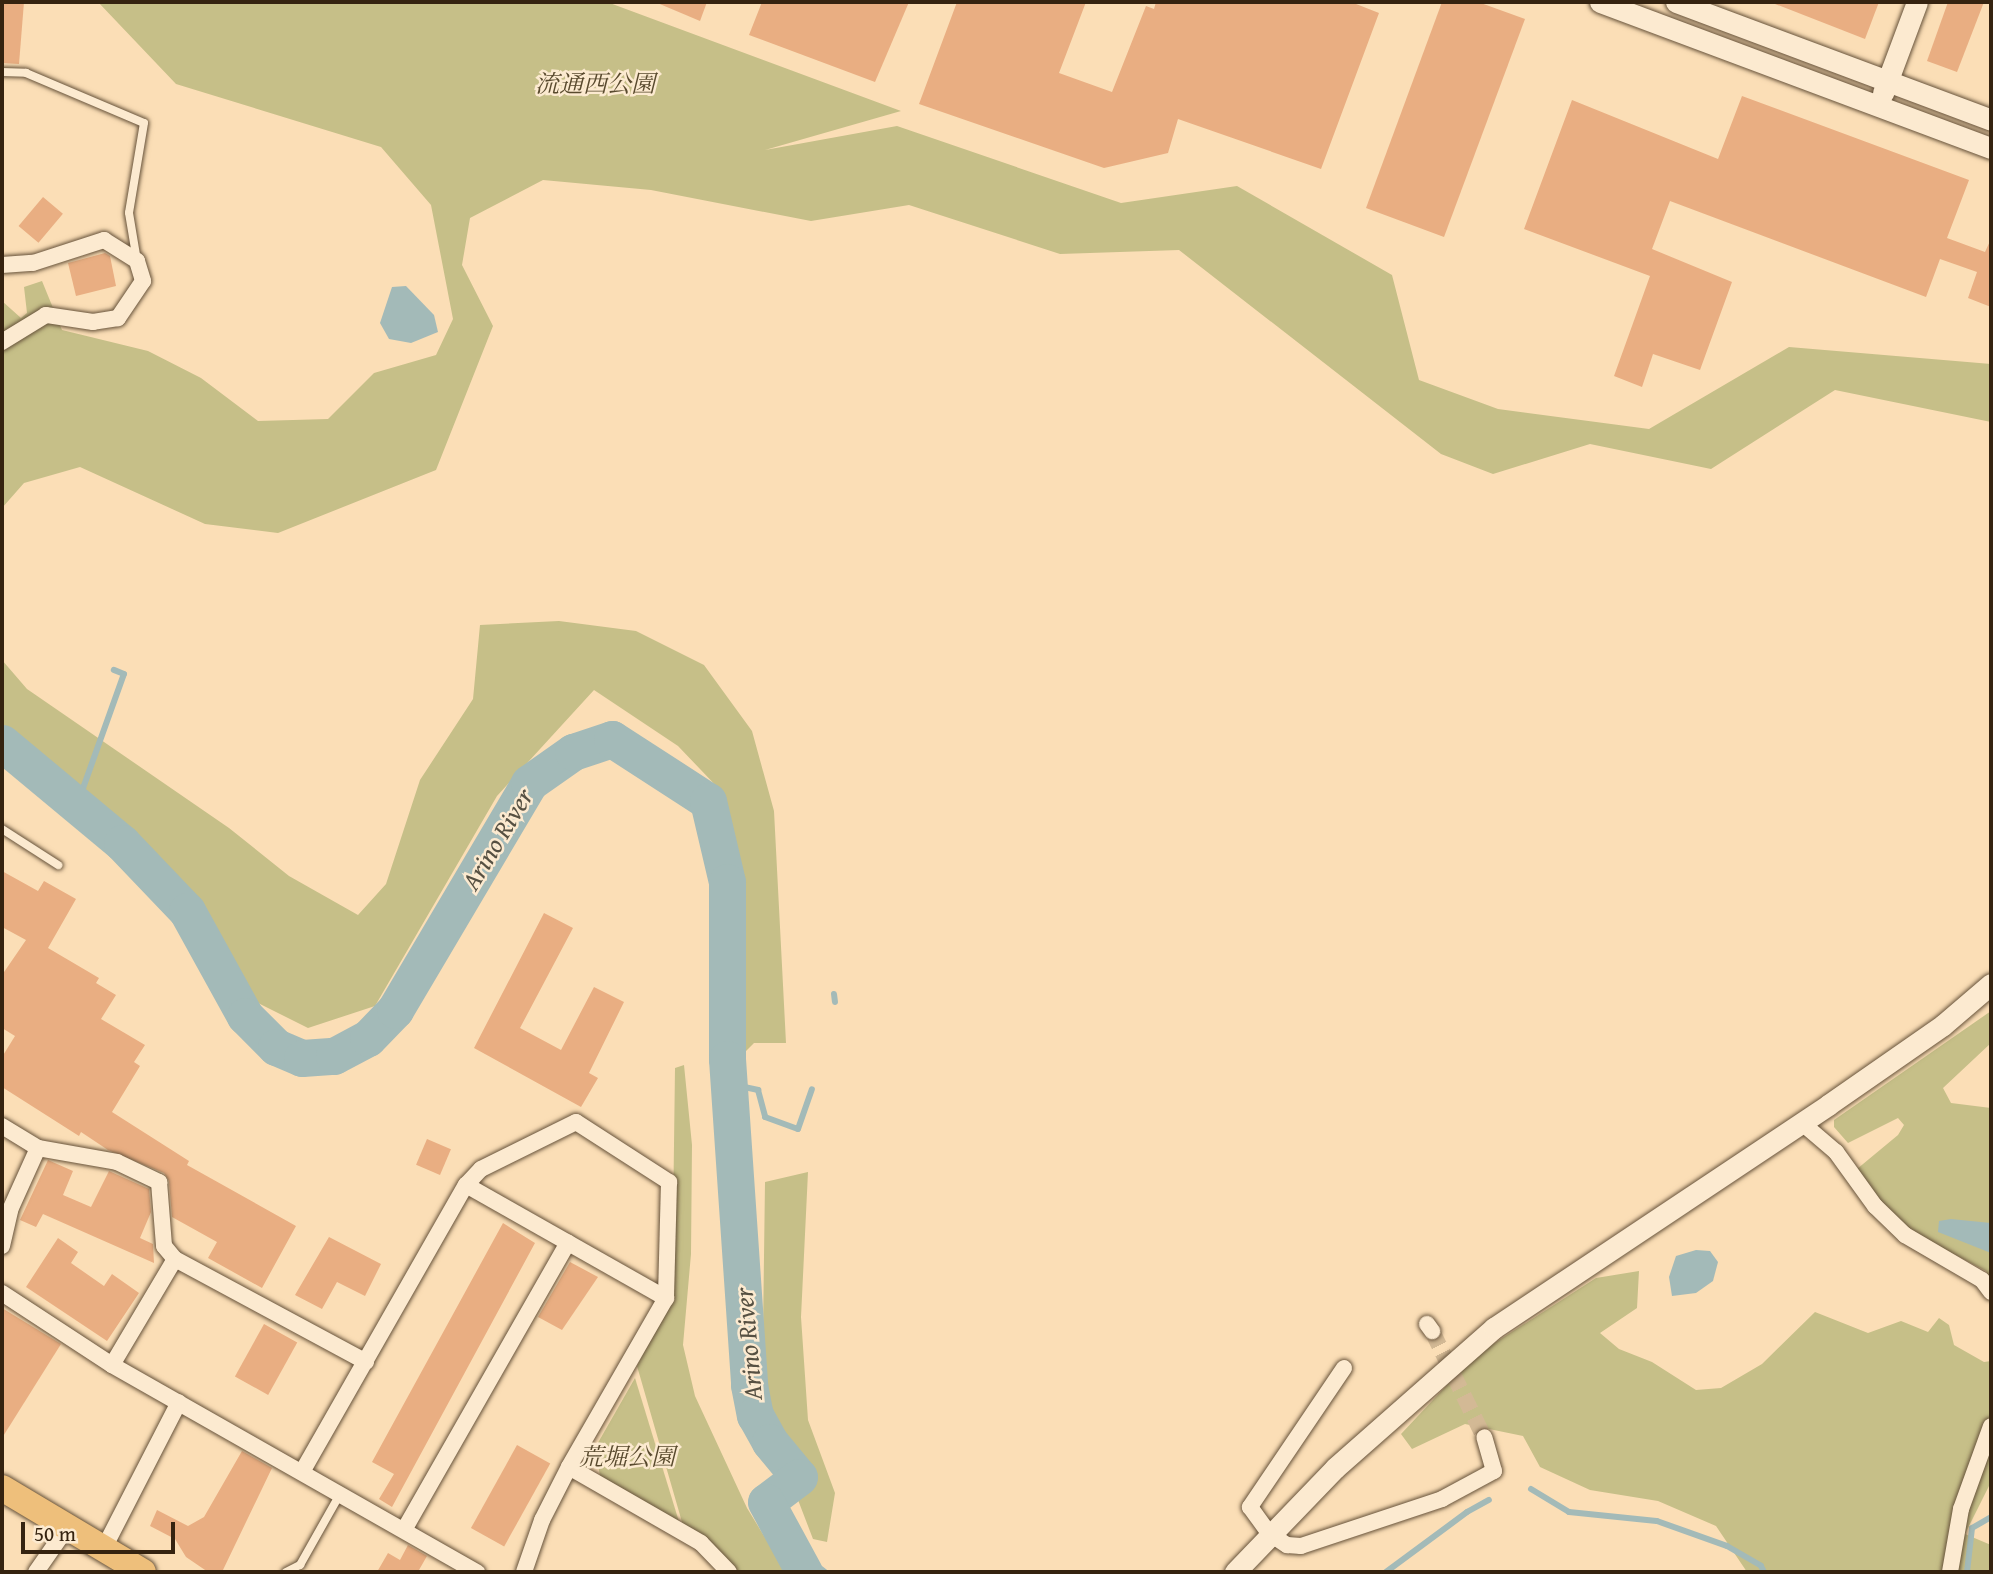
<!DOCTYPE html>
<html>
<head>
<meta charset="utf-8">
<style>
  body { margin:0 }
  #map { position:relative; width:1993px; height:1574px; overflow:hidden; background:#fbdeb6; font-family:"Gentium Book Plus","Noto Serif JP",serif }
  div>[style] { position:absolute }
  .green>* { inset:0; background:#c6bf88 }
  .water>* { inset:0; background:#a3bab8 }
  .stream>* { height:6px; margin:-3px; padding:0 3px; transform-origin:3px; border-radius:3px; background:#a3bab8 }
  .river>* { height:37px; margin:-18.5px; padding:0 18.5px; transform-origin:18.5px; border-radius:18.5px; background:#a3bab8 }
  .building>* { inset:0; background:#e9ae82; transform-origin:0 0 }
  .minor-tunnel>* { height:16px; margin-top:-8px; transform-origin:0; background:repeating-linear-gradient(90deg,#d3b995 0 16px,transparent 0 24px) }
  .roads { filter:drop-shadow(0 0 2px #66523a) drop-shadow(0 0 2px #66523a) }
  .service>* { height:8px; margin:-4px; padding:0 4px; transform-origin:4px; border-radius:4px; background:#fcead0 }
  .minor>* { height:16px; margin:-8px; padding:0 8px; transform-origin:8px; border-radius:8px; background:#fcead0 }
  .tertiary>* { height:21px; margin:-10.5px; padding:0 10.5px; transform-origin:10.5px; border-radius:10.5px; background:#fcead0 }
  .primary>* { height:26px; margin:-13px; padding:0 13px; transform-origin:13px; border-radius:13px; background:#eebf7b }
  span { translate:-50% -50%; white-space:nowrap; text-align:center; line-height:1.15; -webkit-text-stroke:5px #fcead0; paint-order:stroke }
  .park-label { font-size:24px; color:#594a2e; font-style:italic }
  .water-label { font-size:26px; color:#565042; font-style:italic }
  .frame { position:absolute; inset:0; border:4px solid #352310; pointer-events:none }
  .scale { position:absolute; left:21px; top:1522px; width:154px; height:32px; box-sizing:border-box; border:4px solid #352310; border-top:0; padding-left:9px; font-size:21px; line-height:24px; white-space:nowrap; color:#352310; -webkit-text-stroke:5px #fcead0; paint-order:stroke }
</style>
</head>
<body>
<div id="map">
  <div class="green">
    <i style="clip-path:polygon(98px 2px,607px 2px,901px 111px,765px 150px,897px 126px,1121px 203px,1237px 186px,1392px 275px,1419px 380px,1498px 409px,1649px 429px,1789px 347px,1991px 364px,1991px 422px,1835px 390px,1711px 469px,1590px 444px,1493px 474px,1441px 454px,1179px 250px,1060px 254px,909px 205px,811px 221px,651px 190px,543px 180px,470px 218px,462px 265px,493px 326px,436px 470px,278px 533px,205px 524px,80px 467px,24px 483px,2px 508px,2px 301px,21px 318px,27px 313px,24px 287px,42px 281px,62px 330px,148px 351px,201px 378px,258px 421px,328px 419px,374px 373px,436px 355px,453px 319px,431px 205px,381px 147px,176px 84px)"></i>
    <i style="clip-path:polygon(559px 621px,636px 631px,704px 665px,752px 731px,774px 811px,786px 1043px,754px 1043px,739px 1058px,733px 867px,722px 792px,678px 746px,594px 690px,497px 796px,375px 1006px,308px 1028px,258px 1003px,215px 939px,129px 828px,2px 728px,2px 660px,27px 689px,229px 828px,289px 876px,358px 915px,386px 884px,420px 780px,473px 699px,480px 625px)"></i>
    <i style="clip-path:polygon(1991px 1011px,1991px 1043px,1943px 1088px,1951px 1103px,1991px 1108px,1991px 1279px,1986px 1271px,1910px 1231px,1882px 1206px,1857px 1169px,1898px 1135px,1904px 1125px,1898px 1118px,1848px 1143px,1834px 1127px,1834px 1120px)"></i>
    <i style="clip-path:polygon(684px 1065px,692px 1145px,691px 1254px,683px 1345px,695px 1396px,747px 1508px,786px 1572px,739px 1572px,684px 1529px,637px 1366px,672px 1297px,675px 1068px)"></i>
    <i style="clip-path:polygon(808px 1172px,801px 1317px,808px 1420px,835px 1493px,827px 1542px,813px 1539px,762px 1406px,765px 1182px)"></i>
    <i style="clip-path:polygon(1639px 1271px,1637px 1308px,1600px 1333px,1619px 1349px,1652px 1362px,1696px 1390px,1721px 1388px,1762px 1364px,1815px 1312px,1868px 1333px,1901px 1321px,1928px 1332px,1939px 1318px,1949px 1325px,1954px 1345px,1984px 1362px,1991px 1361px,1991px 1482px,1965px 1534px,1991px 1545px,1991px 1572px,1747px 1572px,1716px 1526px,1658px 1501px,1590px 1490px,1540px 1467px,1523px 1436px,1465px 1424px,1412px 1449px,1401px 1434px,1464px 1367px,1493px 1344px,1596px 1278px)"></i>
    <i style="clip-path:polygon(635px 1378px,680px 1525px,600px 1476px,595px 1448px)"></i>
  </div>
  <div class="water">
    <i style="clip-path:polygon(406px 286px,434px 315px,438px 332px,411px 343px,389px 339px,380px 323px,392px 287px)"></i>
    <i style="clip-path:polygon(1951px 1219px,1991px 1223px,1991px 1253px,1938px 1232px,1939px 1221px)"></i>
    <i style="clip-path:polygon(1696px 1250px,1710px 1251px,1718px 1262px,1713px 1281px,1696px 1293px,1672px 1296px,1669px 1277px,1676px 1256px)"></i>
  </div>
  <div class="stream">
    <i style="left:77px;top:805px;width:139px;rotate:-70.3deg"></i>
    <i style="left:124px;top:674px;width:11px;rotate:-158deg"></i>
    <i style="left:834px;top:994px;width:8px;rotate:83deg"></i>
    <i style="left:730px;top:1084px;width:29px;rotate:12deg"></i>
    <i style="left:758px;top:1090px;width:28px;rotate:75deg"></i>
    <i style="left:765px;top:1117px;width:35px;rotate:20deg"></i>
    <i style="left:798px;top:1129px;width:42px;rotate:-70.7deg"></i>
    <i style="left:1531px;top:1489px;width:44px;rotate:31.2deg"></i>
    <i style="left:1569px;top:1512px;width:88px;rotate:5.8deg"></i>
    <i style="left:1657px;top:1521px;width:74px;rotate:19.7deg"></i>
    <i style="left:1727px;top:1546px;width:39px;rotate:30deg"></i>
    <i style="left:1761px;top:1566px;width:7px;rotate:63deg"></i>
    <i style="left:789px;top:1544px;width:46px;rotate:37.9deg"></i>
    <i style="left:1386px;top:1572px;width:101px;rotate:-36.5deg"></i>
    <i style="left:1467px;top:1512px;width:25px;rotate:-29deg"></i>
    <i style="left:1967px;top:1572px;width:44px;rotate:-83.5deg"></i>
    <i style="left:1972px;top:1528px;width:22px;rotate:-30deg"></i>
  </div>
  <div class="river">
    <i style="left:2px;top:743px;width:156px;rotate:39.8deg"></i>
    <i style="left:122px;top:843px;width:94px;rotate:46.3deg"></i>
    <i style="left:187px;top:911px;width:120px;rotate:61.1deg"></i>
    <i style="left:245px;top:1016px;width:44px;rotate:45deg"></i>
    <i style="left:276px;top:1047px;width:28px;rotate:23deg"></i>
    <i style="left:302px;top:1058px;width:32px;rotate:-4deg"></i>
    <i style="left:334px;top:1056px;width:38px;rotate:-28deg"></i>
    <i style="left:368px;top:1038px;width:39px;rotate:-46deg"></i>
    <i style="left:395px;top:1010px;width:264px;rotate:-59.4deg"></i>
    <i style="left:529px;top:783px;width:54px;rotate:-35.2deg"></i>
    <i style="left:573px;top:752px;width:41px;rotate:-18.4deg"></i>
    <i style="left:612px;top:739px;width:114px;rotate:32.9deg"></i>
    <i style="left:708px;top:801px;width:83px;rotate:76.8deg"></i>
    <i style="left:727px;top:882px;width:177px;rotate:90deg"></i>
    <i style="left:727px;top:1059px;width:327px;rotate:86.1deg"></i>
    <i style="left:749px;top:1385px;width:31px;rotate:79deg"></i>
    <i style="left:755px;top:1415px;width:31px;rotate:61deg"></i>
    <i style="left:770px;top:1442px;width:45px;rotate:50.4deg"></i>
    <i style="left:799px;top:1477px;width:41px;rotate:142.9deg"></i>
    <i style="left:766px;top:1502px;width:80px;rotate:61.5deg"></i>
  </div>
  <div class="building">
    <i style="clip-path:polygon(2px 2px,24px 2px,19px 64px,2px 63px)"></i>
    <i style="clip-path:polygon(655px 2px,707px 2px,700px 21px)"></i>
    <i style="clip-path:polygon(762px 2px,909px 2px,875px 82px,749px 35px)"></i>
    <i style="clip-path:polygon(957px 2px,1086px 2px,1059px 73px,1112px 92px,1146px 6px,1154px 9px,1156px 2px,1351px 2px,1379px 13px,1321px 169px,1178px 119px,1168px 153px,1104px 168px,919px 104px)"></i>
    <i style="clip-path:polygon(1442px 2px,1478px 2px,1525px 19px,1444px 237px,1366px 208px)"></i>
    <i style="clip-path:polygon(1770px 2px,1879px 2px,1865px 39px)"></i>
    <i style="clip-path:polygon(1948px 2px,1984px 2px,1957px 72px,1927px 61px)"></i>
    <i style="clip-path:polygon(1742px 96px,1969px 180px,1947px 238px,1985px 252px,1991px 239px,1991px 307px,1968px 298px,1977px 272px,1940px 259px,1926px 297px,1670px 201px,1652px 249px,1732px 282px,1700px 370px,1653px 354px,1642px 387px,1614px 376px,1650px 276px,1524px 229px,1572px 100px,1718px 159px)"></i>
    <i style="left:43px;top:197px;width:26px;height:38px;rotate:40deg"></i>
    <i style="clip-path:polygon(105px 253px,110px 256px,116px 286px,76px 296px,68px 263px)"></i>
    <i style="clip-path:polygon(2px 871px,38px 891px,44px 881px,76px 899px,48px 948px,99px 978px,96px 983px,116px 995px,101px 1019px,145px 1045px,134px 1062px,140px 1066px,112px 1112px,189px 1161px,187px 1165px,296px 1226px,262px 1288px,208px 1258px,217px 1242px,172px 1217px,169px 1181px,164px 1173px,108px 1150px,81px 1132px,79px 1136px,2px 1087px,2px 1057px,15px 1036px,2px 1028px,2px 975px,26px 940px,2px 927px)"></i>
    <i style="clip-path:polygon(544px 913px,573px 928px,520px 1028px,561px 1050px,594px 987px,624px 1002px,589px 1073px,598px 1078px,581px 1107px,474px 1048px)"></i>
    <i style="left:427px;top:1139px;width:26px;height:28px;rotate:23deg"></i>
    <i style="clip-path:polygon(48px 1160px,73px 1171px,63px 1195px,91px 1207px,109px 1171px,149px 1189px,151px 1212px,140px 1238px,153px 1244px,154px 1263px,43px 1214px,36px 1227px,20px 1220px)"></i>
    <i style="clip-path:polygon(503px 1223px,535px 1243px,392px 1507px,379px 1499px,394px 1474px,372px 1462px)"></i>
    <i style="clip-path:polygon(329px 1237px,381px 1264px,365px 1296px,337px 1282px,322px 1309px,295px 1295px)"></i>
    <i style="clip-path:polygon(58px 1238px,78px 1252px,71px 1263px,104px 1286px,112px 1274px,139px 1293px,107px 1341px,26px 1287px)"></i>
    <i style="clip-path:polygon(570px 1262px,598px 1277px,562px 1330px,538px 1317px)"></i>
    <i style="clip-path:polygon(2px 1308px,61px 1344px,2px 1438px)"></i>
    <i style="left:264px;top:1324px;width:38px;height:60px;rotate:29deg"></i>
    <i style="left:517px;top:1445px;width:38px;height:95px;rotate:29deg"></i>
    <i style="clip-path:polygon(242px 1451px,272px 1468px,222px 1572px,208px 1572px,186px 1557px,175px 1539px,150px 1526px,157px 1510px,188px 1526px,204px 1517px)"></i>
    <i style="clip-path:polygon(408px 1545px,427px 1556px,419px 1570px,423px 1572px,377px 1572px,388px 1553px,400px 1560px)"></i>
  </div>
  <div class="minor-tunnel">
    <i style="left:1432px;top:1331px;width:118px;rotate:63.9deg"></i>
  </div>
  <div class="roads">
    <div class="service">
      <i style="left:2px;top:72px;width:24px;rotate:2deg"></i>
      <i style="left:26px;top:73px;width:128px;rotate:23deg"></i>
      <i style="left:144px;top:123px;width:91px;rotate:99.5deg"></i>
      <i style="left:129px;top:213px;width:49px;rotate:80.5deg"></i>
      <i style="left:2px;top:829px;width:67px;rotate:32.7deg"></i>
      <i style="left:286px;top:1572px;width:16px;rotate:-27deg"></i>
      <i style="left:300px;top:1565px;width:81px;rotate:-60.6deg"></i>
    </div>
    <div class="minor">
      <i style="left:2px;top:265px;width:31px;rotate:-4deg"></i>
      <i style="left:33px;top:263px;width:75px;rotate:-17.9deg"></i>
      <i style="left:104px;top:240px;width:39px;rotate:32deg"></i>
      <i style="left:137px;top:261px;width:21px;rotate:73deg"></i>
      <i style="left:143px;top:281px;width:45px;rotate:124deg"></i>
      <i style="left:118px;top:318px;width:25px;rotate:171deg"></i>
      <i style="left:93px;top:322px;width:48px;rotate:-171.5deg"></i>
      <i style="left:46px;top:315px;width:52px;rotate:148.5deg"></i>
      <i style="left:1802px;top:1123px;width:45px;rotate:40.5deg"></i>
      <i style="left:1836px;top:1152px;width:67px;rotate:54.2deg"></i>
      <i style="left:1875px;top:1206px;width:42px;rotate:44deg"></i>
      <i style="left:1905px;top:1235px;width:89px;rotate:30.3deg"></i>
      <i style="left:1982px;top:1280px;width:15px;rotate:53deg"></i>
      <i style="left:2px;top:1126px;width:42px;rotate:31.4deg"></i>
      <i style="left:38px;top:1148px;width:80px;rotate:10deg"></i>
      <i style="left:117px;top:1162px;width:47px;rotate:25.5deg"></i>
      <i style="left:159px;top:1182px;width:64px;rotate:85.5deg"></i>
      <i style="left:164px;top:1246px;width:17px;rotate:50deg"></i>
      <i style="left:466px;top:1185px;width:230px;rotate:29.5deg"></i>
      <i style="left:2px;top:1246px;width:37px;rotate:-77deg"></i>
      <i style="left:10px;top:1210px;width:68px;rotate:-65.7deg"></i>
      <i style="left:2px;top:1293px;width:131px;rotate:33.2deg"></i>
      <i style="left:112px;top:1365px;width:420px;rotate:29.6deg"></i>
      <i style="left:1427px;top:1324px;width:9px;rotate:54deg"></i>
      <i style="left:112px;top:1365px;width:123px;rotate:-59.3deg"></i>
      <i style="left:175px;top:1259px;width:217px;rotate:28.3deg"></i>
      <i style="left:1344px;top:1368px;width:168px;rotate:124.1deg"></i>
      <i style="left:1250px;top:1507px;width:32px;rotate:54deg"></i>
      <i style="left:1269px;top:1533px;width:22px;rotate:34deg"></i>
      <i style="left:1287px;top:1545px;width:14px;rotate:4deg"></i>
      <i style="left:1301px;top:1546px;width:149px;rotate:-18.4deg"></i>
      <i style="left:1442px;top:1499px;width:59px;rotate:-28.3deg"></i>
      <i style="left:1494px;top:1471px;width:35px;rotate:-106deg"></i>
      <i style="left:569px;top:1467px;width:152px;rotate:29.9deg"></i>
      <i style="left:701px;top:1543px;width:40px;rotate:46deg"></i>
      <i style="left:302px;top:1472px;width:331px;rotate:-60.3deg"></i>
      <i style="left:466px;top:1185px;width:22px;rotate:-47deg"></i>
      <i style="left:481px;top:1169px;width:106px;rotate:-26.3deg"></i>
      <i style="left:576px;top:1122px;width:111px;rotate:32.8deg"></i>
      <i style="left:669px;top:1182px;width:116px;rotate:91.5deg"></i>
      <i style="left:666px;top:1298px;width:195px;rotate:119.9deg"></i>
      <i style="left:569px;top:1467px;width:59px;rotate:117deg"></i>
      <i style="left:542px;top:1520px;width:55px;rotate:109.1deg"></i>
      <i style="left:404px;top:1530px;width:331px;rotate:-60.3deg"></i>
      <i style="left:103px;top:1550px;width:166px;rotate:-62.8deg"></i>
      <i style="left:36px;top:1572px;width:52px;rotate:-55.1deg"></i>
      <i style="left:1950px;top:1572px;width:64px;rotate:-80.1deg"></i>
      <i style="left:1961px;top:1509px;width:88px;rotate:-70.1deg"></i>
    </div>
    <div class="tertiary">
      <i style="left:1600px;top:2px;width:417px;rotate:20.5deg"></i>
      <i style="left:1676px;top:2px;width:336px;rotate:20.5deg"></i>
      <i style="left:1883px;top:93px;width:97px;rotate:-69.5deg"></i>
      <i style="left:1235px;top:1572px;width:144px;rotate:-46.1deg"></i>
      <i style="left:1335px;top:1468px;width:212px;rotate:-41.4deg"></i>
      <i style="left:1494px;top:1328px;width:402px;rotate:-33.7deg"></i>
      <i style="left:1828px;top:1105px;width:140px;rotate:-34.8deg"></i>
      <i style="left:1943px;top:1025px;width:63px;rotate:-40.5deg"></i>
    </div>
    <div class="primary">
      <i style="left:2px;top:1488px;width:164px;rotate:30.8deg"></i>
    </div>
  </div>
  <div class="park-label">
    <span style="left:595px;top:84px">流通西公園</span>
    <span style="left:627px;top:1457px">荒堀公園</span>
  </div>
  <div class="water-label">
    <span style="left:497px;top:839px;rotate:-59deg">Arino River</span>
    <span style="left:748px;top:1344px;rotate:-95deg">Arino River</span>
  </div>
  <div class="frame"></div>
  <div class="scale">50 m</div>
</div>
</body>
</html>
